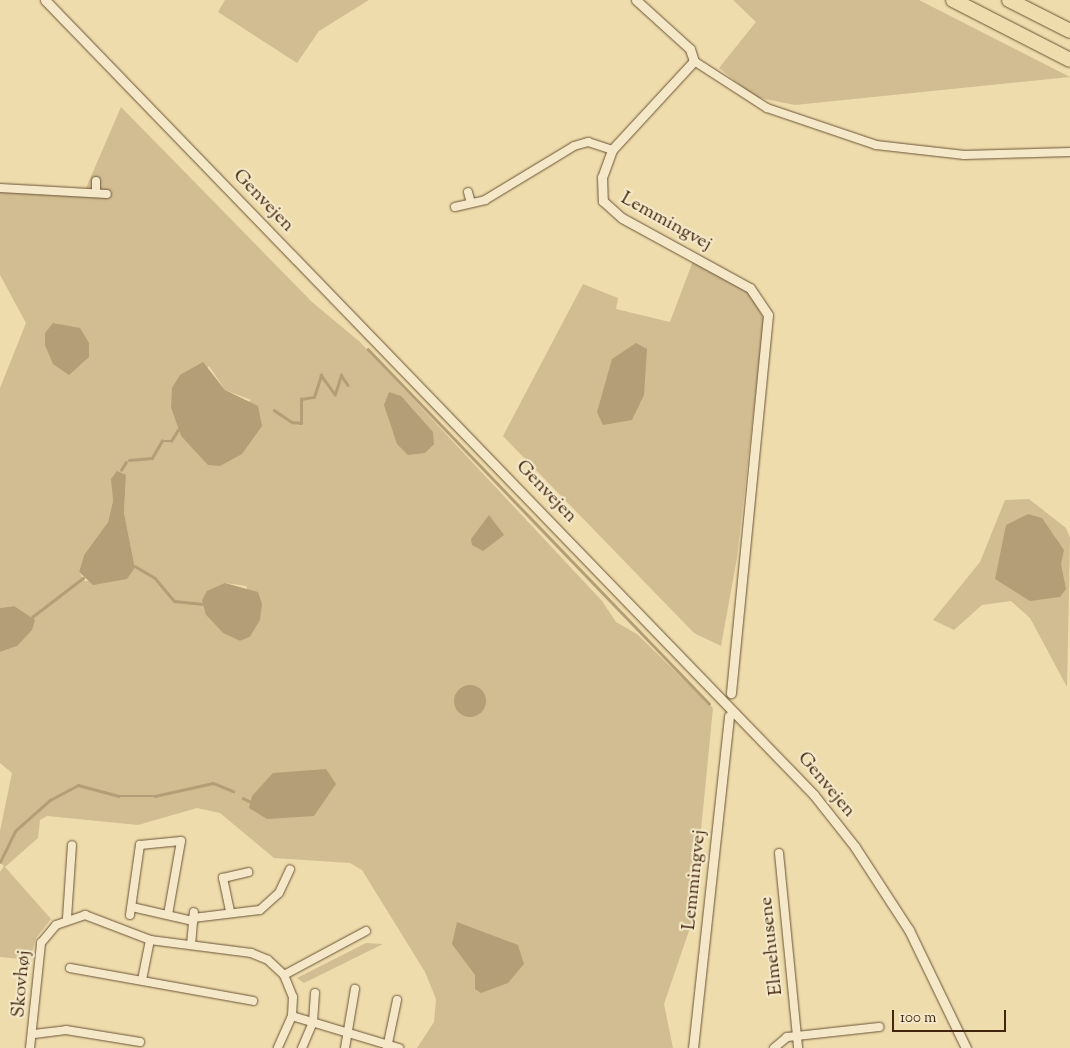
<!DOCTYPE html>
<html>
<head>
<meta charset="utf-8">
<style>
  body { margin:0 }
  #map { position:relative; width:1070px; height:1048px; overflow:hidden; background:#eedcac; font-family:"Sorts Mill Goudy",serif }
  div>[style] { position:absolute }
  .green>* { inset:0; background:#d1bd91 }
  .water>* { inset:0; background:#b39e77 }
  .round { border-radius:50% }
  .stream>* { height:2.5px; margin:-1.25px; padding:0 1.25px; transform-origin:1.25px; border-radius:1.25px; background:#b39e77 }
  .roads { filter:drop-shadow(0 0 1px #6c5336) drop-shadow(0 0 1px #6c5336) }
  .minor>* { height:8px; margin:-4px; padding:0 4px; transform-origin:4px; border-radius:4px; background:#f4e8c9 }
  .tertiary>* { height:9px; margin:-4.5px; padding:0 4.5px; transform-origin:4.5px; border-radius:4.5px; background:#f4e8c9 }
  .motorway>* { height:14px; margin:-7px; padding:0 7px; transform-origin:7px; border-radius:7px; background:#eedcac }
  span { translate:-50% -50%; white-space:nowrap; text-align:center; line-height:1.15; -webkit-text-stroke:4.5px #f4e8c9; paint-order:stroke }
  .street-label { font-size:19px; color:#41250f }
  .scale { position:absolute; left:892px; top:1010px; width:114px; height:22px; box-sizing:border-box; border:2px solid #41250f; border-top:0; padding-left:6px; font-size:15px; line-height:18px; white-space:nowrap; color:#41250f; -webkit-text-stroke:4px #f4e8c9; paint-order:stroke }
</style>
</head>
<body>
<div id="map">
  <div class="green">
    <i style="clip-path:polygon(225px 0,369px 0,319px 31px,297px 63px,218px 12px)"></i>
    <i style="clip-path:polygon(733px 0,919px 0,1070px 77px,795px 105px,755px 97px,719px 68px,756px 22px)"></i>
    <i style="clip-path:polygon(evenodd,121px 107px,312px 302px,360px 342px,602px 601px,616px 622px,637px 634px,713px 708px,692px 922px,664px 1004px,673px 1048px,417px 1048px,434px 1022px,436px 999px,425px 972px,362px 870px,350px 863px,274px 858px,220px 813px,197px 808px,138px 825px,47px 816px,40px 820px,38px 838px,5px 867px,51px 919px,36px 938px,30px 960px,0 957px,0 872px,4px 866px,0 863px,0 831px,12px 773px,0 763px,0 652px,17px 646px,14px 606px,0 608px,0 388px,26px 323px,0 275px,0 191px,83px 195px,121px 107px,209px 366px,225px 390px,251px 400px,192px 447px,181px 436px,171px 408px,209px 366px,121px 107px,126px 475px,124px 513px,135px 568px,127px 579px,85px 581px,79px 572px,84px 555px,108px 522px,113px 501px,112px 479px,126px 475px,121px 107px,225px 583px,246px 586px,260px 620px,250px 637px,240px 641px,223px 633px,206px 615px,225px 583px)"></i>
    <i style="clip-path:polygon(693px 261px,752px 294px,764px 320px,737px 558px,721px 646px,694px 633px,503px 436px,583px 284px,618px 298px,616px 309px,670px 322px)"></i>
    <i style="clip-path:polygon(1029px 499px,1066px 528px,1070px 538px,1067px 687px,1030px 618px,1011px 601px,982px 605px,954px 630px,933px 620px,980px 562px,1005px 500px)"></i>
    <i style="clip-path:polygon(366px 943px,383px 944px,304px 983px,297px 978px)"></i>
  </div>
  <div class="water">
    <i style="clip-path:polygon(53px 323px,80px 328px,89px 343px,89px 357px,69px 375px,53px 364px,45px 345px,45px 333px)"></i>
    <i style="clip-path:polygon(636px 343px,647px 349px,644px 395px,632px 420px,603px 425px,597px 412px,612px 359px)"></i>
    <i style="clip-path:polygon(203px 362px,225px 390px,258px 406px,262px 426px,242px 454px,220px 466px,208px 465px,181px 436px,171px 408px,172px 388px,180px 375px)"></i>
    <i style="clip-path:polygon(389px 392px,401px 396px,433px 432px,434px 444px,425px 453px,408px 455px,397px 444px,384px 405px)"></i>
    <i style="clip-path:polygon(117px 471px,126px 475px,124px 513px,135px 568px,127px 579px,93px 585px,79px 572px,84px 555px,108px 522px,113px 501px,111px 479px)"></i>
    <i style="clip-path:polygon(1028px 514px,1042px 518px,1064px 550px,1061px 564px,1066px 589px,1060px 597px,1030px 601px,995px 579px,1006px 525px)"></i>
    <i style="clip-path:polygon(489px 515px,504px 535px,483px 551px,472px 545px,471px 539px)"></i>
    <i style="clip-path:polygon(225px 583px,258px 592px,262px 604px,260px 620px,250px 637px,240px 641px,223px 633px,206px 615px,202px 600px,207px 591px)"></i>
    <i style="clip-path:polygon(14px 606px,35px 620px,32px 630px,17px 646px,0 652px,0 608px)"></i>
    <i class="round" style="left:454px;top:685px;width:32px;height:32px"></i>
    <i style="clip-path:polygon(326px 769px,336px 784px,314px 816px,267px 819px,249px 808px,252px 796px,273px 773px)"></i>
    <i style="clip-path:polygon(457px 922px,518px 945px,524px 964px,508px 983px,481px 993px,475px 989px,475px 975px,452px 944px)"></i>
  </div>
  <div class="stream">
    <i style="left:368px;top:349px;width:492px;rotate:46.1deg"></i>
    <i style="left:274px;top:410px;width:22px;rotate:34deg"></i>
    <i style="left:292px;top:422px;width:9px;rotate:6deg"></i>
    <i style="left:301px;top:423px;width:24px;rotate:-90deg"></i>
    <i style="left:301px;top:399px;width:13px;rotate:-9deg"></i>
    <i style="left:314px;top:397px;width:23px;rotate:-72deg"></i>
    <i style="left:321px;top:375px;width:24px;rotate:54deg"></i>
    <i style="left:335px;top:394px;width:20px;rotate:-72deg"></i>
    <i style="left:341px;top:375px;width:12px;rotate:55deg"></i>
    <i style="left:129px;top:460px;width:23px;rotate:-5deg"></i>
    <i style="left:152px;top:458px;width:20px;rotate:-60deg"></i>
    <i style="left:162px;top:441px;width:9px"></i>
    <i style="left:171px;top:441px;width:13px;rotate:-58deg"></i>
    <i style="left:121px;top:470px;width:9px;rotate:-58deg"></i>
    <i style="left:135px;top:566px;width:23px;rotate:31deg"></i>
    <i style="left:155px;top:578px;width:30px;rotate:50deg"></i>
    <i style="left:174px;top:601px;width:29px;rotate:6deg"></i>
    <i style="left:32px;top:617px;width:64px;rotate:-37.4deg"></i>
    <i style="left:243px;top:798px;width:7px;rotate:27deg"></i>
    <i style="left:0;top:862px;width:34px;rotate:-64deg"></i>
    <i style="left:15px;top:831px;width:47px;rotate:-41.5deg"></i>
    <i style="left:50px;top:800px;width:32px;rotate:-28deg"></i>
    <i style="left:78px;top:785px;width:42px;rotate:15deg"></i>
    <i style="left:119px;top:796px;width:36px"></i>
    <i style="left:155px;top:796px;width:59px;rotate:-12.6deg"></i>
    <i style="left:213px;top:783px;width:22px;rotate:22deg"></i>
  </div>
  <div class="roads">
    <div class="minor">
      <i style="left:694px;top:61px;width:87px;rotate:32.8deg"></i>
      <i style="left:767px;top:108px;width:115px;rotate:18.7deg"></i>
      <i style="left:876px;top:145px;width:89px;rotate:6.5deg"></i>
      <i style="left:964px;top:155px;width:106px;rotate:-1.6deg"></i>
      <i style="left:96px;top:181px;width:12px;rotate:90deg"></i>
      <i style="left:0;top:188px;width:107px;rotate:3.2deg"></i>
      <i style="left:468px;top:192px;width:11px;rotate:75deg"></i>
      <i style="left:455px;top:207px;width:31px;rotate:-13deg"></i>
      <i style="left:485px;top:200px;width:104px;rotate:-31.2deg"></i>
      <i style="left:574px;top:146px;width:15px;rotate:-16deg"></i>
      <i style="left:588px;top:142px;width:25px;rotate:18deg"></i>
      <i style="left:779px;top:853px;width:196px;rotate:84.4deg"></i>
      <i style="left:132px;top:907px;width:63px;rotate:12.9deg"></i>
      <i style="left:230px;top:911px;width:34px;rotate:-102deg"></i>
      <i style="left:223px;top:878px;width:26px;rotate:-13deg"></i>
      <i style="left:130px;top:915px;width:71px;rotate:-81.9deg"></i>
      <i style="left:140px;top:845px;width:41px;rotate:-5.6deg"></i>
      <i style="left:181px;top:841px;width:75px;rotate:100deg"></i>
      <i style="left:67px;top:918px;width:73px;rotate:-86.1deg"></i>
      <i style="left:193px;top:918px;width:67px;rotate:-6.8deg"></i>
      <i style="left:260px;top:910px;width:25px;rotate:-42deg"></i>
      <i style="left:279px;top:893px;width:26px;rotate:-65deg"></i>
      <i style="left:191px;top:945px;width:33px;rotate:-85deg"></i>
      <i style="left:70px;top:968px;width:186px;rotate:10.2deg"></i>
      <i style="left:284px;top:975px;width:93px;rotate:-28.2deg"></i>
      <i style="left:142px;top:980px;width:41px;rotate:-78.7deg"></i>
      <i style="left:292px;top:1016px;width:112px;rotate:16.7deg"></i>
      <i style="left:34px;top:1034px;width:32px;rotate:-7deg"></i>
      <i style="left:66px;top:1030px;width:75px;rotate:9.2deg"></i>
      <i style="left:30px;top:1048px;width:106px;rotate:-84deg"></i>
      <i style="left:41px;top:943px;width:23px;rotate:-50deg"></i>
      <i style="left:56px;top:925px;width:31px;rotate:-19deg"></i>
      <i style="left:85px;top:915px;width:70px;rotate:21deg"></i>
      <i style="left:150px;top:940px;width:102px;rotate:7.3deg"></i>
      <i style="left:251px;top:953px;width:18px;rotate:22deg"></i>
      <i style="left:268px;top:960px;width:22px;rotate:43deg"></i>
      <i style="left:284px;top:975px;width:24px;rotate:68deg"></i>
      <i style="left:293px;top:997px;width:19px;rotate:93deg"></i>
      <i style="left:292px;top:1016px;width:35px;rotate:114deg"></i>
      <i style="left:302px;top:1048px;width:28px;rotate:-67deg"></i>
      <i style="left:313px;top:1022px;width:29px;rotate:-86deg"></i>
      <i style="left:345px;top:1048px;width:60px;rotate:-80.4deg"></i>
      <i style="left:387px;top:1048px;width:49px;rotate:-78.2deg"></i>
      <i style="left:774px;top:1048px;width:17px;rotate:-40deg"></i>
      <i style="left:787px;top:1037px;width:93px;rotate:-6.2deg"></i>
    </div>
    <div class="tertiary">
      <i style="left:45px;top:0;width:1106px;rotate:45.95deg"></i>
      <i style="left:814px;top:795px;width:66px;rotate:51.7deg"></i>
      <i style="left:855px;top:847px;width:99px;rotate:57deg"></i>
      <i style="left:909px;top:930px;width:131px;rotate:64.2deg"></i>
      <i style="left:636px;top:0;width:73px;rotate:42.2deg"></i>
      <i style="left:690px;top:49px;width:13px;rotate:72deg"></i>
      <i style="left:694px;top:61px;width:121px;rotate:132.7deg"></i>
      <i style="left:612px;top:150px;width:29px;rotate:110deg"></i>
      <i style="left:602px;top:177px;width:24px;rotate:88deg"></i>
      <i style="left:603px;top:201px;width:25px;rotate:42deg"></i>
      <i style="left:622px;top:218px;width:146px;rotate:28.7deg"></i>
      <i style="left:750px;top:288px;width:32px;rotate:56deg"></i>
      <i style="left:768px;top:315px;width:380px;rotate:95.6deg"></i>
      <i style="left:693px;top:1048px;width:334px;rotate:-83.8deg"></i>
    </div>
    <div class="motorway">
      <i style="left:953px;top:0;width:131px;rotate:27.1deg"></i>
      <i style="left:1009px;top:0;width:68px;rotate:26.9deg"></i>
    </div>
  </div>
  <div class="street-label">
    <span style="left:263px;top:201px;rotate:46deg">Genvejen</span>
    <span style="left:666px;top:222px;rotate:29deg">Lemmingvej</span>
    <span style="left:546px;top:492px;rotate:46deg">Genvejen</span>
    <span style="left:826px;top:785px;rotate:50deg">Genvejen</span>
    <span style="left:695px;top:880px;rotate:-84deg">Lemmingvej</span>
    <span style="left:772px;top:946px;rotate:-96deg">Elmehusene</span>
    <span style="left:22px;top:984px;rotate:-85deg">Skovhøj</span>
  </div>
  <div class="scale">100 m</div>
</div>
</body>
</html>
